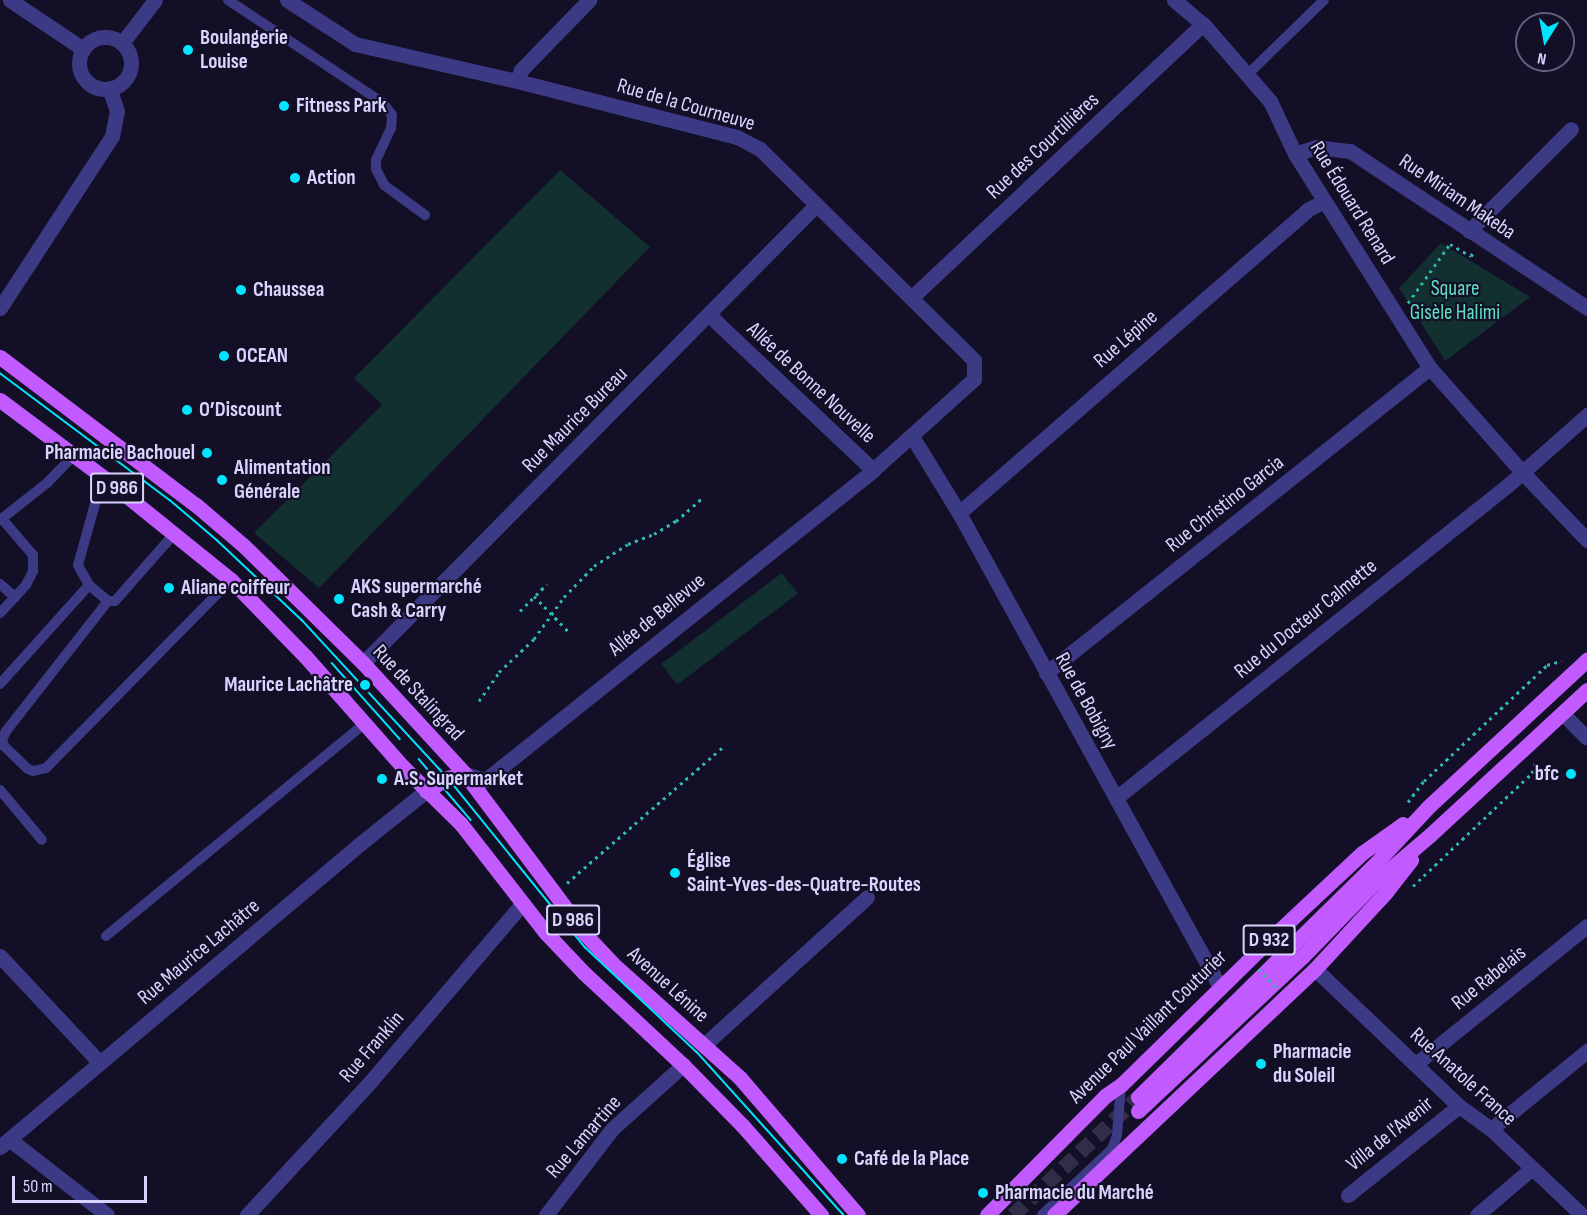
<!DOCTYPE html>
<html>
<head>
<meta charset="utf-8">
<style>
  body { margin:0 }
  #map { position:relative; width:1587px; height:1215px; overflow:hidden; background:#130f26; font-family:"Sofia Sans Condensed",sans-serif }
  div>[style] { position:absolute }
  .green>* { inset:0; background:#12302f; transform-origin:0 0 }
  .primary-tunnel>* { height:15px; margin-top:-7.5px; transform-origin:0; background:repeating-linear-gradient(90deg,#312d47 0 15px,transparent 0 23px) }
  .path>* { height:3px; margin-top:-1.5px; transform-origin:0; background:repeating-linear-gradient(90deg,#2fb8b0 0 3px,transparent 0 7.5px) }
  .service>* { height:10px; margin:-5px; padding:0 5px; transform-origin:5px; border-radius:5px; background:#3d3a85 }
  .pedestrian>* { height:15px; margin:-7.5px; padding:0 7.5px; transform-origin:7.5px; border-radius:7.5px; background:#3d3a85 }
  .minor>* { height:15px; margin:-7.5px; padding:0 7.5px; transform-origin:7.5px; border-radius:7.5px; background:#3d3a85 }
  .minor>.ring { margin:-7.5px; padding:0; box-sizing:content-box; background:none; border:15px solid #3d3a85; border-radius:50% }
  .primary>* { height:15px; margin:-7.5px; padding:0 7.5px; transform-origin:7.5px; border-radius:7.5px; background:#c25bff }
  .tram>* { height:1.5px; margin:-0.75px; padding:0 0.75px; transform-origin:0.75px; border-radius:0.75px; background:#00e5ff }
  .path-bridge>* { height:3px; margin-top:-1.5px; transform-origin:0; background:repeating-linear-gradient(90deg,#2fb8b0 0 3px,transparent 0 7.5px) }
  .dots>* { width:16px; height:16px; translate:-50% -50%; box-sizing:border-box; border:3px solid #130f26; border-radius:50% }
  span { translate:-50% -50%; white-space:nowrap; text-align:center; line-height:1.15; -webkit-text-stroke:4.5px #130f26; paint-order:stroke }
  .shield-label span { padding:2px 4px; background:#130f26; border:2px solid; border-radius:4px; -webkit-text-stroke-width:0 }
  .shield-label { font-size:20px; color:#d9d4ff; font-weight:700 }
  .poi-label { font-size:21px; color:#d9d4ff; font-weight:700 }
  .left { translate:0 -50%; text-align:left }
  .right { translate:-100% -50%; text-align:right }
  .street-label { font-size:21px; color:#d9d4ff }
  .park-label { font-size:21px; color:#5fe0c0 }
  .north { position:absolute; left:1515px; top:12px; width:60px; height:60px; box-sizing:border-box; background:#130f26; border:2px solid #625e7d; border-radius:50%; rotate:191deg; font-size:16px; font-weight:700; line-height:24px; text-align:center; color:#d9d4ff }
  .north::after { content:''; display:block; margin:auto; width:21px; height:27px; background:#00e5ff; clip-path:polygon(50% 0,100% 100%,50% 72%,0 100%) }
  .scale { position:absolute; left:12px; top:1176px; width:135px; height:27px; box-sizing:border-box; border:3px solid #d9d4ff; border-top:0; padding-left:8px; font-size:18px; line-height:21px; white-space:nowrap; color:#d9d4ff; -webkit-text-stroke:4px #130f26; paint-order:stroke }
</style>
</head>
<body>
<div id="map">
  <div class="green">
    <i style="clip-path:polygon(560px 170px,650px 247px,319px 588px,254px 533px,382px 405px,354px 378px)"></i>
    <i style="clip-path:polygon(1441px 243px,1530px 297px,1445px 361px,1399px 288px)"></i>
    <i style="left:782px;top:573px;width:26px;height:151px;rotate:53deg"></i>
  </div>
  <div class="primary-tunnel">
    <i style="left:1013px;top:1215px;width:172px;rotate:-43.3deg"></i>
  </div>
  <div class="path">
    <i style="left:1408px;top:303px;width:72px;rotate:-54.6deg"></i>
    <i style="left:1450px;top:244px;width:24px;rotate:30deg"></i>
    <i style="left:1471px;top:256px;width:5px;rotate:-53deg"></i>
    <i style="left:534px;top:596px;width:50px;rotate:45.8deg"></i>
    <i style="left:520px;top:611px;width:38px;rotate:-45deg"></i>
    <i style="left:479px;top:701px;width:35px;rotate:-55deg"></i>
    <i style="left:499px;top:672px;width:48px;rotate:-43.3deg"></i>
    <i style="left:534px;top:639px;width:52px;rotate:-54.5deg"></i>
    <i style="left:564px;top:597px;width:43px;rotate:-45.9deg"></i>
    <i style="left:594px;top:566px;width:40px;rotate:-32.9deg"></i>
    <i style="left:628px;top:544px;width:28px;rotate:-21deg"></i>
    <i style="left:654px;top:534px;width:26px;rotate:-31deg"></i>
    <i style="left:676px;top:521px;width:37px;rotate:-41deg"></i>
    <i style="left:1408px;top:802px;width:26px;rotate:-53deg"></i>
    <i style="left:1424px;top:781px;width:169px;rotate:-43.3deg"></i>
    <i style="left:1547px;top:665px;width:15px;rotate:-16deg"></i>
    <i style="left:567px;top:883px;width:206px;rotate:-41.1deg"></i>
    <i style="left:1413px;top:886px;width:164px;rotate:-43.5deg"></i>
    <i style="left:1532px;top:773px;width:13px;rotate:-72deg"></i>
  </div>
  <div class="service">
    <i style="left:228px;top:0;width:186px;rotate:33.6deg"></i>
    <i style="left:383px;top:103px;width:15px;rotate:53deg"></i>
    <i style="left:392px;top:115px;width:13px;rotate:94deg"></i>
    <i style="left:391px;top:128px;width:35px;rotate:115deg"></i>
    <i style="left:376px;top:160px;width:9px;rotate:90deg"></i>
    <i style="left:376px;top:169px;width:18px;rotate:63deg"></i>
    <i style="left:384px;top:185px;width:51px;rotate:36.2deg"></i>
    <i style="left:1247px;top:75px;width:107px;rotate:-44.2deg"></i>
    <i style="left:0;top:520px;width:60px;rotate:-38.2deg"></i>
    <i style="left:47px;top:483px;width:39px;rotate:-46deg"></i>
    <i style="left:0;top:584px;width:20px;rotate:41deg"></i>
    <i style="left:89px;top:585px;width:25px;rotate:40deg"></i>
    <i style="left:108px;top:601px;width:7px"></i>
    <i style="left:115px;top:601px;width:91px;rotate:-48.6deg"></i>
    <i style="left:108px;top:601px;width:165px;rotate:128.1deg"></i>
    <i style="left:6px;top:731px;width:10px;rotate:114deg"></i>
    <i style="left:2px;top:740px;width:6px;rotate:72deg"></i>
    <i style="left:4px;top:746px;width:33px;rotate:44deg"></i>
    <i style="left:28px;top:769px;width:5px;rotate:22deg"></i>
    <i style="left:33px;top:771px;width:13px;rotate:-13deg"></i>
    <i style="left:46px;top:768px;width:264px;rotate:-45.5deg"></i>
    <i style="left:0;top:613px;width:38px;rotate:-47deg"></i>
    <i style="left:26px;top:585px;width:16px;rotate:-63deg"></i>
    <i style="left:33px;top:571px;width:16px;rotate:-90deg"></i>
    <i style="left:33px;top:555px;width:48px;rotate:-130.7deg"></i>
    <i style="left:0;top:684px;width:133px;rotate:-48deg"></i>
    <i style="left:89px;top:585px;width:23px;rotate:-119deg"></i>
    <i style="left:78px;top:565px;width:75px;rotate:-74.5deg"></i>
    <i style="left:98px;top:493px;width:16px;rotate:-55deg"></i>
    <i style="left:0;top:790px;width:65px;rotate:50deg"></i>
    <i style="left:106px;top:936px;width:334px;rotate:-39.4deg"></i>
    <i style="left:1042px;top:1215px;width:96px;rotate:-43.3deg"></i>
    <i style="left:1112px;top:1149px;width:15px;rotate:-70deg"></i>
    <i style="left:1117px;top:1135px;width:50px;rotate:-85.4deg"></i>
  </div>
  <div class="pedestrian">
    <i style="left:1469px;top:231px;width:144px;rotate:-45deg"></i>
  </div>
  <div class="minor">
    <i style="left:10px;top:0;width:88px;rotate:33.9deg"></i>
    <i style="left:287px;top:0;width:81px;rotate:32.9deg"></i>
    <i style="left:355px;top:44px;width:166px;rotate:12.9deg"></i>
    <i style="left:517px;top:81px;width:227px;rotate:14.3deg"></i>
    <i style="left:737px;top:137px;width:26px;rotate:28deg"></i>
    <i style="left:760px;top:149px;width:301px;rotate:44.6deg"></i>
    <i style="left:974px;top:360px;width:19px;rotate:90deg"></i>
    <i style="left:974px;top:379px;width:136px;rotate:138deg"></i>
    <i style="left:873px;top:470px;width:226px;rotate:-136.6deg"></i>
    <i style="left:1174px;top:0;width:38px;rotate:40deg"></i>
    <i style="left:1203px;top:24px;width:102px;rotate:49deg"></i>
    <i style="left:1270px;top:101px;width:59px;rotate:64.7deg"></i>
    <i style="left:1295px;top:154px;width:253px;rotate:57.8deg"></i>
    <i style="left:1430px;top:368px;width:139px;rotate:48.5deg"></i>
    <i style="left:1522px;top:472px;width:94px;rotate:46.3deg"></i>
    <i class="ring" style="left:79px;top:37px;width:37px;height:37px"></i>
    <i style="left:122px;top:43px;width:54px;rotate:-52.5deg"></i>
    <i style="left:517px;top:81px;width:12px;rotate:-70deg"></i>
    <i style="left:521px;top:70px;width:98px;rotate:-45.8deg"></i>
    <i style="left:1295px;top:154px;width:22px;rotate:-18deg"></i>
    <i style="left:1316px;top:147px;width:34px;rotate:7deg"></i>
    <i style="left:1350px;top:151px;width:284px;rotate:33.5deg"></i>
    <i style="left:911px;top:298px;width:400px;rotate:-43.2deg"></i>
    <i style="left:0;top:308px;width:205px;rotate:-56.9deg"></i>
    <i style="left:112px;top:136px;width:25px;rotate:-79deg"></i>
    <i style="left:117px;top:111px;width:24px;rotate:-109deg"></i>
    <i style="left:913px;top:438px;width:88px;rotate:58.5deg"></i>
    <i style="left:959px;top:513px;width:541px;rotate:61.16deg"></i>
    <i style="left:959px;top:513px;width:461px;rotate:-41deg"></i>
    <i style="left:1307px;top:210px;width:19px;rotate:-28deg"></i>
    <i style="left:363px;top:663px;width:644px;rotate:-45.31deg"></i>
    <i style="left:1046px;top:673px;width:490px;rotate:-38.5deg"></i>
    <i style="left:1562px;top:713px;width:35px;rotate:45deg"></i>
    <i style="left:465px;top:774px;width:21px;rotate:17deg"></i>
    <i style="left:485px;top:780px;width:5px;rotate:-37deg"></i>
    <i style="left:489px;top:777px;width:492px;rotate:-38.6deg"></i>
    <i style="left:1116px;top:798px;width:502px;rotate:-38.61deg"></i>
    <i style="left:1508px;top:485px;width:106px;rotate:-41.5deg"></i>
    <i style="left:0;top:956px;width:146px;rotate:46.9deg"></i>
    <i style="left:1315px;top:969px;width:199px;rotate:43.6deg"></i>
    <i style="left:1459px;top:1106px;width:39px;rotate:36deg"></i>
    <i style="left:1491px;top:1129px;width:125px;rotate:43.4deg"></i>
    <i style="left:704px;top:1045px;width:220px;rotate:-42.2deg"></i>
    <i style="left:1417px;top:1063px;width:218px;rotate:-38.9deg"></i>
    <i style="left:1491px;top:1129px;width:124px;rotate:-39.1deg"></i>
    <i style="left:9px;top:1139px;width:124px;rotate:37.8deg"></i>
    <i style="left:0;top:1147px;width:472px;rotate:-40.1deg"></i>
    <i style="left:361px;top:843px;width:83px;rotate:-38.7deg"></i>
    <i style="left:1348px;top:1195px;width:142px;rotate:-38.7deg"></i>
    <i style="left:247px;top:1215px;width:181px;rotate:-47.2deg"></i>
    <i style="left:370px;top:1082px;width:235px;rotate:-49.5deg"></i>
    <i style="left:546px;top:1215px;width:108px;rotate:-52.5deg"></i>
    <i style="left:612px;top:1129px;width:96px;rotate:-42deg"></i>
    <i style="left:1477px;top:1215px;width:71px;rotate:-40.4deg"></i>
  </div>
  <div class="primary">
    <i style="left:0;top:357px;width:246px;rotate:37.1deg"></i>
    <i style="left:196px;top:505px;width:63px;rotate:40.5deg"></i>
    <i style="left:244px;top:546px;width:167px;rotate:44.5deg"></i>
    <i style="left:363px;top:663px;width:151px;rotate:47.4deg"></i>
    <i style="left:465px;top:774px;width:200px;rotate:53.1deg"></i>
    <i style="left:585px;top:934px;width:41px;rotate:47deg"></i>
    <i style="left:613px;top:964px;width:171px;rotate:41.9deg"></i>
    <i style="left:740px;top:1078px;width:181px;rotate:49.3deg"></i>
    <i style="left:0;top:400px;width:134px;rotate:36.8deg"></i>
    <i style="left:107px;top:480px;width:159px;rotate:38.9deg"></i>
    <i style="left:231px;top:580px;width:106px;rotate:45.8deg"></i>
    <i style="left:305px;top:656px;width:147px;rotate:48.6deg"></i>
    <i style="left:402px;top:766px;width:83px;rotate:44.5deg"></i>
    <i style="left:461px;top:824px;width:138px;rotate:52.1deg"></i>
    <i style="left:546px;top:933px;width:55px;rotate:46.5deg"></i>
    <i style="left:584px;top:973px;width:135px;rotate:42.9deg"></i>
    <i style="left:683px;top:1065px;width:84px;rotate:45.5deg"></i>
    <i style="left:742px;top:1125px;width:120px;rotate:48.7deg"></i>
    <i style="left:426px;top:791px;width:26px;rotate:-31deg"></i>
    <i style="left:448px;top:778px;width:17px;rotate:-13deg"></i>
    <i style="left:1138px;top:1097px;width:334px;rotate:-44.5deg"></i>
    <i style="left:1376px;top:863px;width:76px;rotate:-47.1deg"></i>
    <i style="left:1428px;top:807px;width:217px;rotate:-42.8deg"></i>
    <i style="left:1138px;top:1111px;width:226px;rotate:-43.2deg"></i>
    <i style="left:1303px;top:956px;width:103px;rotate:-45.8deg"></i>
    <i style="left:1375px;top:882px;width:72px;rotate:-40.5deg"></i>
    <i style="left:1430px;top:835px;width:214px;rotate:-42.7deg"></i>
    <i style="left:987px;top:1215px;width:168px;rotate:-45.2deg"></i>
    <i style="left:1105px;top:1096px;width:19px;rotate:-35deg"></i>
    <i style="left:1121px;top:1085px;width:209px;rotate:-44.4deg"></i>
    <i style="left:1270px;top:939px;width:126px;rotate:-43.1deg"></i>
    <i style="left:1362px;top:853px;width:50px;rotate:-35.3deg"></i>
    <i style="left:1054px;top:1215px;width:359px;rotate:-43.3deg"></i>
    <i style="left:1315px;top:969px;width:105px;rotate:-47.3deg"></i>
    <i style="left:1386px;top:892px;width:41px;rotate:-52deg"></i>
  </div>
  <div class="tram">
    <i style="left:0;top:373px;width:212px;rotate:36.8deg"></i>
    <i style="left:170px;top:500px;width:62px;rotate:40.4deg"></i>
    <i style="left:217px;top:540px;width:117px;rotate:43.3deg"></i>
    <i style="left:302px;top:620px;width:215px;rotate:47.3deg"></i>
    <i style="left:448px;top:778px;width:218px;rotate:51deg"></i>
    <i style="left:585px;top:947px;width:154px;rotate:43.2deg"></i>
    <i style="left:697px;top:1052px;width:219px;rotate:48deg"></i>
    <i style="left:332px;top:663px;width:102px;rotate:48.2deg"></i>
    <i style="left:419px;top:759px;width:80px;rotate:49.6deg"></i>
  </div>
  <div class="path-bridge">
    <i style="left:1258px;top:969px;width:27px;rotate:45deg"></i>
  </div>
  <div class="dots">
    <i style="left:188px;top:50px;background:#00e5ff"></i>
    <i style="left:284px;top:106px;background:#00e5ff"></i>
    <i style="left:295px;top:178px;background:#00e5ff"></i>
    <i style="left:241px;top:290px;background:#00e5ff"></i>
    <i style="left:224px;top:356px;background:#00e5ff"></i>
    <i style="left:187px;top:410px;background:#00e5ff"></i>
    <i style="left:207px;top:453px;background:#00e5ff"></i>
    <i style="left:222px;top:480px;background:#00e5ff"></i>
    <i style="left:169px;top:588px;background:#00e5ff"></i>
    <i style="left:339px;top:599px;background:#00e5ff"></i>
    <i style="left:365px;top:685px;background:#00e5ff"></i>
    <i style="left:1571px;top:774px;background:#00e5ff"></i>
    <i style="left:382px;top:779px;background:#00e5ff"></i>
    <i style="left:675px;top:873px;background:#00e5ff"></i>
    <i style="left:1261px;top:1064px;background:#00e5ff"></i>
    <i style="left:842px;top:1159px;background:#00e5ff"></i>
    <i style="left:983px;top:1193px;background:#00e5ff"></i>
  </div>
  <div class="shield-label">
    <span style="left:117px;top:488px">D 986</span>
    <span style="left:573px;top:920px">D 986</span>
    <span style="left:1269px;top:940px">D 932</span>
  </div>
  <div class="poi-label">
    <span class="left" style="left:200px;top:50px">Boulangerie<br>Louise</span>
    <span class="left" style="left:296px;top:106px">Fitness Park</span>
    <span class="left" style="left:307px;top:178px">Action</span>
    <span class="left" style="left:253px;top:290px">Chaussea</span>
    <span class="left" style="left:236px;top:356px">OCEAN</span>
    <span class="left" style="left:199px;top:410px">O’Discount</span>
    <span class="right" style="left:195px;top:453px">Pharmacie Bachouel</span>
    <span class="left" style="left:234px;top:480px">Alimentation<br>Générale</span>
    <span class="left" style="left:351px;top:599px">AKS supermarché<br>Cash &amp; Carry</span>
    <span class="left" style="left:181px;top:588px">Aliane coiffeur</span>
    <span class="right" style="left:353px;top:685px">Maurice Lachâtre</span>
    <span class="right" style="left:1559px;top:774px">bfc</span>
    <span class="left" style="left:394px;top:779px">A.S. Supermarket</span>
    <span class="left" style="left:687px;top:873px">Église<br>Saint-Yves-des-Quatre-Routes</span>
    <span class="left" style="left:1273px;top:1064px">Pharmacie<br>du Soleil</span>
    <span class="left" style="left:854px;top:1159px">Café de la Place</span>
    <span class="left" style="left:995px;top:1193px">Pharmacie du Marché</span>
  </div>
  <div class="street-label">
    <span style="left:686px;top:105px;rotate:16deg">Rue de la Courneuve</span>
    <span style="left:1043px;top:146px;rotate:-43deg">Rue des Courtillières</span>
    <span style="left:1457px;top:197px;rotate:34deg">Rue Miriam Makeba</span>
    <span style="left:1352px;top:203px;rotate:58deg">Rue Édouard Renard</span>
    <span style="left:1126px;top:339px;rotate:-41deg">Rue Lépine</span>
    <span style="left:811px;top:383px;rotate:43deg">Allée de Bonne Nouvelle</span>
    <span style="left:575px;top:420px;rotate:-45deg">Rue Maurice Bureau</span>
    <span style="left:1225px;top:504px;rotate:-38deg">Rue Christino Garcia</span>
    <span style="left:657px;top:615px;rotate:-39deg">Allée de Bellevue</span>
    <span style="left:1306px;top:619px;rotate:-39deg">Rue du Docteur Calmette</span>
    <span style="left:418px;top:693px;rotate:47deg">Rue de Stalingrad</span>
    <span style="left:1086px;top:701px;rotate:61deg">Rue de Bobigny</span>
    <span style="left:199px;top:952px;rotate:-40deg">Rue Maurice Lachâtre</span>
    <span style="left:1489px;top:978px;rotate:-39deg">Rue Rabelais</span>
    <span style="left:668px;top:985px;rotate:42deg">Avenue Lénine</span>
    <span style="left:1148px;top:1027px;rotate:-44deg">Avenue Paul Vaillant Couturier</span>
    <span style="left:372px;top:1047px;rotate:-49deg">Rue Franklin</span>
    <span style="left:1463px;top:1077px;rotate:42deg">Rue Anatole France</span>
    <span style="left:1390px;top:1134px;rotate:-39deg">Villa de l'Avenir</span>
    <span style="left:584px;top:1137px;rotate:-49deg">Rue Lamartine</span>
  </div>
  <div class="park-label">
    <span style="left:1455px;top:301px">Square<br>Gisèle Halimi</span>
  </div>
  <div class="north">N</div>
  <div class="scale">50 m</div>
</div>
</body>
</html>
